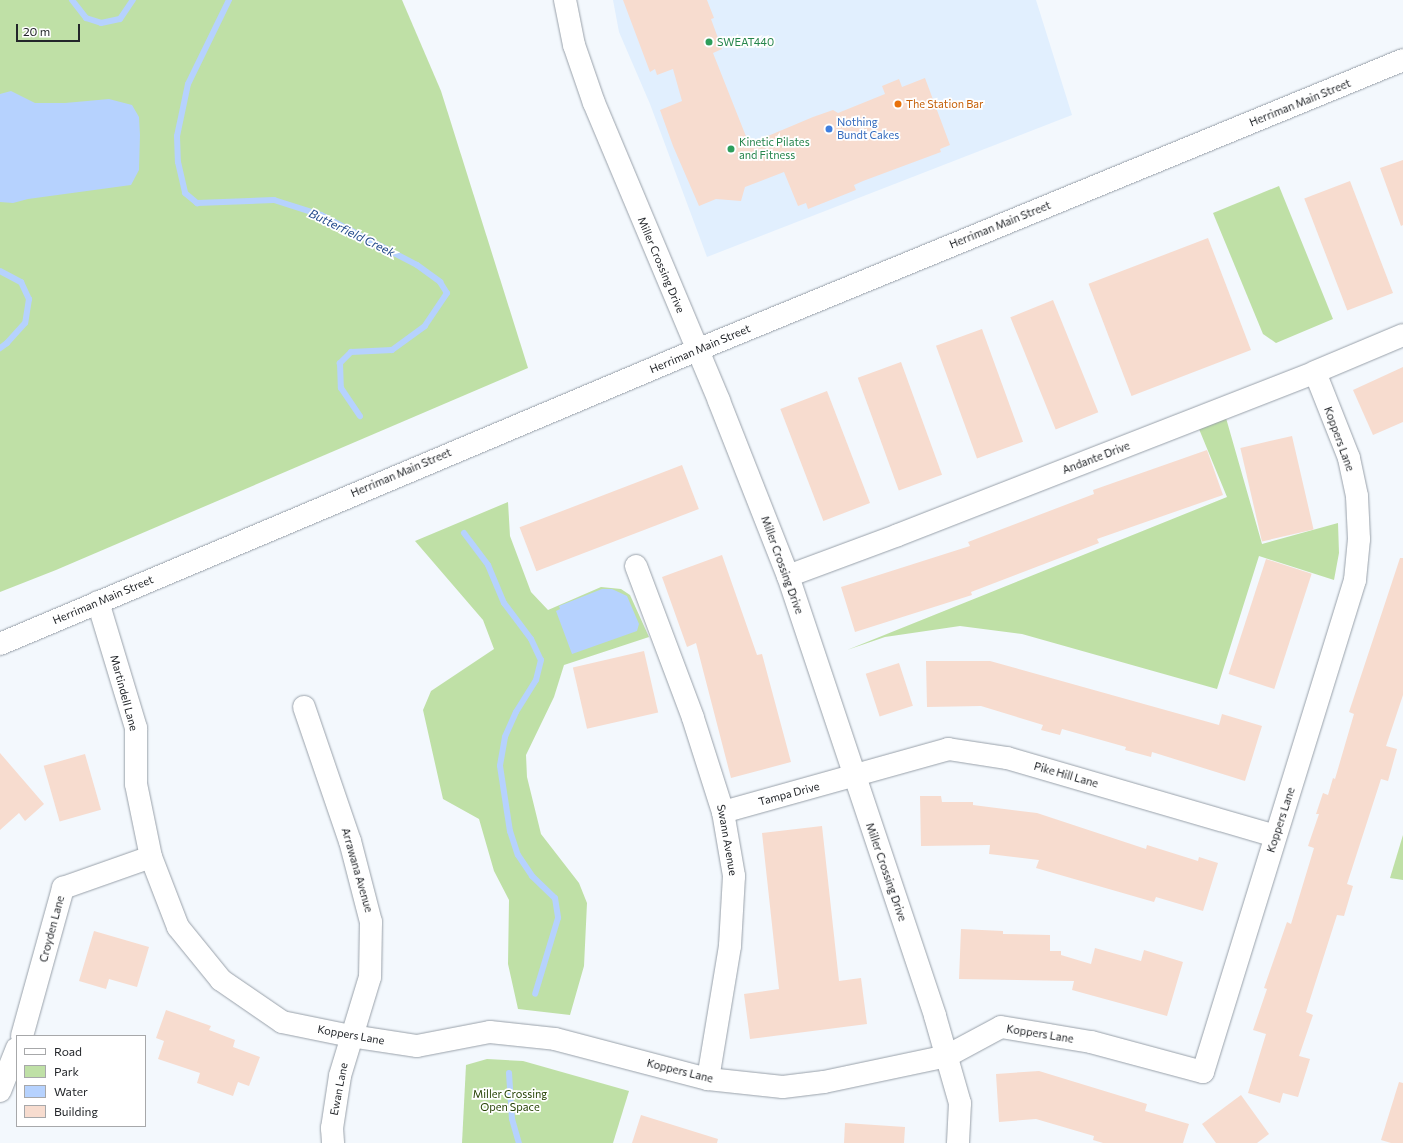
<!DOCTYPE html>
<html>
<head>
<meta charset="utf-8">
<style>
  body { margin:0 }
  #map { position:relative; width:1403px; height:1143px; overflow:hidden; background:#f3f8fd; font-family:Commissioner,sans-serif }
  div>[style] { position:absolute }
  .built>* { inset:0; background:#e1effe }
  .green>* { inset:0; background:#bfe0a6 }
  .water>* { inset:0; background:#b6d2fe }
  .stream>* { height:6px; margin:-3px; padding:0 3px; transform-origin:3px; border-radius:3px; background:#b6d2fe }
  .building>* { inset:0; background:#f7dccf; transform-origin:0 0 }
  .roads { filter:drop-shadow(0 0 1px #99a1aa) drop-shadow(0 0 1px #99a1aa) }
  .minor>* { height:22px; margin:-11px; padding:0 11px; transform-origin:11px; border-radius:11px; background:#fff }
  .major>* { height:22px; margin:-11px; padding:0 11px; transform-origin:11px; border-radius:11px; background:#fff }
  .dots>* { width:11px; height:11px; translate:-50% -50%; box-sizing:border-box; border:2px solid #fff; border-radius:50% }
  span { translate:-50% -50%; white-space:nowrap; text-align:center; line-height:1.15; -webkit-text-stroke:3.5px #fff; paint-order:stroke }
  .leisure-label { font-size:11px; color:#27864d }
  .left { translate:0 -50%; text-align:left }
  .street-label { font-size:11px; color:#23262a }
  .food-label { font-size:11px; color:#c56008 }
  .shop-label { font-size:11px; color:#366cbe }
  .park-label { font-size:11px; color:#254203 }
  .water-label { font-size:12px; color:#254c8d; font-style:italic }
  .legend { position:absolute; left:16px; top:1035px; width:130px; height:92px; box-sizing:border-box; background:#fff; border:1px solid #a7a8aa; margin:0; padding:5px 7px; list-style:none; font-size:12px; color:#23262a }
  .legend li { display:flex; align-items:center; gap:8px; height:20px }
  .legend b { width:20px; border:1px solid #a7a8aa }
  .scale { position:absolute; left:16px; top:24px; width:64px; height:18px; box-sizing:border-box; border:2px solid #23262a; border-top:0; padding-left:5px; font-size:12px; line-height:14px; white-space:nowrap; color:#23262a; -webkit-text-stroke:3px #fff; paint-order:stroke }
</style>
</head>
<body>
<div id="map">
  <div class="built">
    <i style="clip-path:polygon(613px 0,1036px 0,1072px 115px,707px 257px,650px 104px,619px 32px)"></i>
  </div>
  <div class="green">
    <i style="clip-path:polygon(0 0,402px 0,441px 91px,528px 368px,56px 570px,0 592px)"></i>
    <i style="clip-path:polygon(1279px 186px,1333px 319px,1276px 343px,1263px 334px,1213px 213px)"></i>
    <i style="clip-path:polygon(1226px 418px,1262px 544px,1338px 523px,1339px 553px,1334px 580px,1259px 556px,1217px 689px,1022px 634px,960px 626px,885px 637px,847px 650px,1227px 497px,1199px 429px)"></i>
    <i style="clip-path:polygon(508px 502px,510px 536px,531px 592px,548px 610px,601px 587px,621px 589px,630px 595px,649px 637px,564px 665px,554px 697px,526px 755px,527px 777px,541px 834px,579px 883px,587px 903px,584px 966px,570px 1015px,518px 1009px,508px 964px,509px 900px,494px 871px,479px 819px,443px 799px,423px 710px,431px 691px,494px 649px,483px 620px,415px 541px)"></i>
    <i style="clip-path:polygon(1403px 835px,1403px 880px,1390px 878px)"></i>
    <i style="clip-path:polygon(487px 1059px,523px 1061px,629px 1091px,613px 1143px,462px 1143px,466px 1065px)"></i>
  </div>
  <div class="water">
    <i style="clip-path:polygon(11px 91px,35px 103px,65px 103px,109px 99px,132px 105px,139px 117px,140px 135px,139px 170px,131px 185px,28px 199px,13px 203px,0 202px,0 94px)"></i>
    <i style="clip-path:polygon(602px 589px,612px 589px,627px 596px,639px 624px,637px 631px,572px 654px,556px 611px,560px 609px,559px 606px)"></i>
  </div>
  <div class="stream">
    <i style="left:72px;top:0;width:23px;rotate:52deg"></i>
    <i style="left:86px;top:18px;width:16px;rotate:18deg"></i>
    <i style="left:101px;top:23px;width:19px;rotate:-12deg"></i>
    <i style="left:120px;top:19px;width:23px;rotate:-56deg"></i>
    <i style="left:229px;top:0;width:93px;rotate:116deg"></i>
    <i style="left:188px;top:84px;width:53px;rotate:101.9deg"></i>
    <i style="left:177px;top:136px;width:26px;rotate:88deg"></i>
    <i style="left:178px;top:162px;width:32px;rotate:77deg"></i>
    <i style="left:185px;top:193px;width:16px;rotate:40deg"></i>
    <i style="left:197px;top:203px;width:77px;rotate:-2.2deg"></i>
    <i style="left:274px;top:200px;width:49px;rotate:17.7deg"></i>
    <i style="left:321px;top:215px;width:108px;rotate:27.5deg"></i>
    <i style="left:417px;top:265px;width:29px;rotate:36deg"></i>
    <i style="left:440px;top:282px;width:13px;rotate:58deg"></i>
    <i style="left:447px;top:293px;width:40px;rotate:124deg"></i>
    <i style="left:425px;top:326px;width:41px;rotate:144deg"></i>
    <i style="left:392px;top:350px;width:41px;rotate:177.2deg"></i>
    <i style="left:351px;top:352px;width:16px;rotate:135deg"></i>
    <i style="left:340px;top:363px;width:25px;rotate:88deg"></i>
    <i style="left:341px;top:388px;width:34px;rotate:56deg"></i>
    <i style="left:0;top:271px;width:24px;rotate:28deg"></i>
    <i style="left:21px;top:282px;width:19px;rotate:65deg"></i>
    <i style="left:29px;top:299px;width:24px;rotate:99deg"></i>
    <i style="left:25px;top:323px;width:27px;rotate:132deg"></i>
    <i style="left:7px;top:343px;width:9px;rotate:144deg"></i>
    <i style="left:464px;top:533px;width:40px;rotate:53deg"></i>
    <i style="left:488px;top:565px;width:41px;rotate:67.2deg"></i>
    <i style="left:504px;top:603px;width:45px;rotate:53.1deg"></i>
    <i style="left:531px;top:639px;width:23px;rotate:65deg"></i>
    <i style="left:541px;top:660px;width:21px;rotate:104deg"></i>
    <i style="left:536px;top:680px;width:38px;rotate:122deg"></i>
    <i style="left:516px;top:712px;width:27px;rotate:114deg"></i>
    <i style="left:505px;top:737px;width:29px;rotate:100deg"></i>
    <i style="left:500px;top:766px;width:66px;rotate:81.3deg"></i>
    <i style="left:510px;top:831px;width:25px;rotate:72deg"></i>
    <i style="left:518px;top:855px;width:25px;rotate:56deg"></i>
    <i style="left:532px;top:876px;width:32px;rotate:44deg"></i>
    <i style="left:555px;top:898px;width:20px;rotate:81deg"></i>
    <i style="left:558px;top:918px;width:79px;rotate:106.8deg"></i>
    <i style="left:509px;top:1073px;width:46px;rotate:86.3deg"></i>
    <i style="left:512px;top:1119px;width:25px;rotate:74deg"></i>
  </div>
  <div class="building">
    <i style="clip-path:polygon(623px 0,707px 0,714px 18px,711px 19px,722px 49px,713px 53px,749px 144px,813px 117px,833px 110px,838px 113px,885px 94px,882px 86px,899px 79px,902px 87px,925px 78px,950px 145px,940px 149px,941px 152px,863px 181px,854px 185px,856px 190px,808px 209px,806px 203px,798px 206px,784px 172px,745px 187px,741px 201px,716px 199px,699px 206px,673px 146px,660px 110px,682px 101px,673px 69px,657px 75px,655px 69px,650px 72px)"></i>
    <i style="clip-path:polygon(1403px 160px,1403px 225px,1401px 226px,1380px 168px)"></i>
    <i style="left:1350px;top:181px;width:120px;height:49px;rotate:69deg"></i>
    <i style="left:1208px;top:238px;width:120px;height:128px;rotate:69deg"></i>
    <i style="left:1053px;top:300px;width:121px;height:46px;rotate:68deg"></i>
    <i style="left:982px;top:329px;width:120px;height:49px;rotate:70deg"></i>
    <i style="left:901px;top:362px;width:120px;height:46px;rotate:70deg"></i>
    <i style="clip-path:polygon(1403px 367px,1403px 422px,1373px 435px,1353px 390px)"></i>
    <i style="left:827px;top:391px;width:120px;height:50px;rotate:69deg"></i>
    <i style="left:1292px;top:436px;width:96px;height:53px;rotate:77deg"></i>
    <i style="clip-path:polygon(1207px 450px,1223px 495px,1097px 539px,1099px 543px,971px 592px,972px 595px,855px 632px,841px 587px,970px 546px,968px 542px,1094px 494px,1093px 490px)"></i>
    <i style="left:682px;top:465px;width:47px;height:174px;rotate:69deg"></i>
    <i style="clip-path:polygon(722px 555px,757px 655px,762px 654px,791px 762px,731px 778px,696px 643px,687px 647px,662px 577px)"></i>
    <i style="clip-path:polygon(1400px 558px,1403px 558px,1403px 695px,1386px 746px,1397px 749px,1388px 781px,1381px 779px,1347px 884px,1353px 886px,1344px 916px,1337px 915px,1306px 1012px,1313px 1015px,1299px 1056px,1310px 1059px,1298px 1097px,1283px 1093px,1280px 1103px,1248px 1093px,1266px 1034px,1253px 1030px,1267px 989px,1264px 988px,1287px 922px,1291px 924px,1314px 848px,1308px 846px,1319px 814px,1316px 814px,1323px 793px,1328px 795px,1333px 778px,1335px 779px,1354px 714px,1349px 712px)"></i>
    <i style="left:1266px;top:559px;width:48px;height:121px;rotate:18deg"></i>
    <i style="left:644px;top:651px;width:63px;height:73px;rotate:77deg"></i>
    <i style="clip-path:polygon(926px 661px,990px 661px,1219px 725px,1222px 714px,1262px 726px,1245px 781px,1152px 752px,1151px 757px,1125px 750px,1126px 747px,1062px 729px,1060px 735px,1041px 730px,1043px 725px,981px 706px,927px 707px)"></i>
    <i style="left:899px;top:663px;width:45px;height:35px;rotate:72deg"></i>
    <i style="clip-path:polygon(0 753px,44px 804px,25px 821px,19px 813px,0 830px)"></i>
    <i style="left:85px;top:754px;width:58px;height:43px;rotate:74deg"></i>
    <i style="clip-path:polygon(920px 796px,941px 796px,942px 802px,973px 802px,973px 805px,1037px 813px,1146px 849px,1147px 845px,1198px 861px,1199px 857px,1218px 863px,1203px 911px,1156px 897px,1154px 902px,1036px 868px,1039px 860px,989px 854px,990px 845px,921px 846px)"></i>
    <i style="clip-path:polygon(822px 826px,839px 981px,861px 978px,867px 1024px,750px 1039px,744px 994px,779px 989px,762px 833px)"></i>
    <i style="clip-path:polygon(961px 929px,1003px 931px,1003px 934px,1050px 935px,1050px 951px,1061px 951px,1061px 955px,1091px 964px,1095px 948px,1141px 961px,1144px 950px,1183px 962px,1167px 1016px,1072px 990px,1074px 981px,959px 979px)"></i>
    <i style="clip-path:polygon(94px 931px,149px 947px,137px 987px,109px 979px,106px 989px,79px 981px)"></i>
    <i style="clip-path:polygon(166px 1010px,211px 1026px,209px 1030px,235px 1040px,233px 1047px,260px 1057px,249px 1086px,238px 1082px,233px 1096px,197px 1083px,200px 1073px,158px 1059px,164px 1041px,156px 1038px)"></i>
    <i style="clip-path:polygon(1039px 1071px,1147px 1104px,1145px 1111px,1189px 1124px,1183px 1143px,1103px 1143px,1093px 1140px,1094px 1136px,1036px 1119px,999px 1122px,996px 1074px)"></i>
    <i style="clip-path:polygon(1399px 1082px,1403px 1083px,1403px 1143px,1391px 1143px,1381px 1140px)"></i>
    <i style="clip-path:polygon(1241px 1095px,1269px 1134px,1257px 1143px,1216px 1143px,1202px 1124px)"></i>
    <i style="clip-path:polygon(641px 1115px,718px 1139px,717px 1143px,632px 1143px)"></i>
    <i style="clip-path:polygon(845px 1123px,905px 1127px,904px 1143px,844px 1143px)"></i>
  </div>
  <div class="roads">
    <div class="minor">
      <i style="left:565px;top:0;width:46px;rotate:78.7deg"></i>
      <i style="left:574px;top:45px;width:61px;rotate:71deg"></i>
      <i style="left:594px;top:103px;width:323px;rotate:67.2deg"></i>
      <i style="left:719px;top:401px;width:188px;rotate:68.5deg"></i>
      <i style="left:788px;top:576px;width:464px;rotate:71.5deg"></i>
      <i style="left:935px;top:1016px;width:91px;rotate:74deg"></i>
      <i style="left:960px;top:1103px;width:40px;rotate:92.9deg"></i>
      <i style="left:636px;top:566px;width:162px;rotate:69.4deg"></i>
      <i style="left:693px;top:718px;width:99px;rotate:72.3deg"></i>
      <i style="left:723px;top:812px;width:65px;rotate:80.2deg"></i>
      <i style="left:734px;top:876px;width:70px;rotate:93.3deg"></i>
      <i style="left:730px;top:946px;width:135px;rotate:99.4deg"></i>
      <i style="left:788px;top:576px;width:117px;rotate:-20.4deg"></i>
      <i style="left:898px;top:535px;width:448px;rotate:-21.3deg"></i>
      <i style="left:1315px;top:372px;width:95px;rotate:-22.8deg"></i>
      <i style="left:98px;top:602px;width:132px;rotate:73.2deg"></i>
      <i style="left:136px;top:728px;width:56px;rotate:90deg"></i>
      <i style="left:136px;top:784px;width:75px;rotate:78.4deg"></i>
      <i style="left:151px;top:857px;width:75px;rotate:68.9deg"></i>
      <i style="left:178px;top:927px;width:68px;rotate:50.9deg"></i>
      <i style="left:221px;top:980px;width:74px;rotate:34.5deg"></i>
      <i style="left:282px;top:1022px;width:70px;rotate:11.5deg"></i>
      <i style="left:351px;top:1036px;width:67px;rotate:8.6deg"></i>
      <i style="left:417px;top:1046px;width:74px;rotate:-10.9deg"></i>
      <i style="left:490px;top:1032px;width:65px;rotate:6.1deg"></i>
      <i style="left:555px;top:1039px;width:158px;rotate:14.7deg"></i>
      <i style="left:708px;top:1079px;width:75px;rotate:6.1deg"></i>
      <i style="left:783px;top:1087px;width:41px;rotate:-7deg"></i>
      <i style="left:824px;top:1082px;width:126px;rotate:-11.9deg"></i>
      <i style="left:947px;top:1056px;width:61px;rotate:-28.2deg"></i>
      <i style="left:1001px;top:1027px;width:91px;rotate:9.5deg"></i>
      <i style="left:1091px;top:1042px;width:116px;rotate:15deg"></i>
      <i style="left:1203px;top:1072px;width:515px;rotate:-72.83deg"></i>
      <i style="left:1355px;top:580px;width:41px;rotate:-84.4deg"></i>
      <i style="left:1359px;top:539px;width:43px;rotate:-92.7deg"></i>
      <i style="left:1357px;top:496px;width:39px;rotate:-102deg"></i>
      <i style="left:1349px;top:458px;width:92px;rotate:-111.6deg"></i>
      <i style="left:304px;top:707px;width:142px;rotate:71.1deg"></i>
      <i style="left:350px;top:841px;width:84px;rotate:75.5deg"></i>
      <i style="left:371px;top:922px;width:55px;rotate:91deg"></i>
      <i style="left:370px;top:977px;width:103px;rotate:106.9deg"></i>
      <i style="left:340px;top:1076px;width:53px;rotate:98.7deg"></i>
      <i style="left:332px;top:1128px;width:15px;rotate:86deg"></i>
      <i style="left:723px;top:812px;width:234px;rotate:-15.6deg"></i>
      <i style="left:948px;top:749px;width:60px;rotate:8.7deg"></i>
      <i style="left:1007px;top:758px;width:279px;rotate:16.2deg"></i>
      <i style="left:22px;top:1036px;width:154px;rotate:-74.5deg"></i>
      <i style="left:63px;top:888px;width:93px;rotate:-19.4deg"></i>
      <i style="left:0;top:1091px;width:46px;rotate:-68.4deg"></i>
    </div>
    <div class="major">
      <i style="left:0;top:644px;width:756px;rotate:-22.87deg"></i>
      <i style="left:697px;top:350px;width:763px;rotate:-22.33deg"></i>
    </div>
  </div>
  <div class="dots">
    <i style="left:709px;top:42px;background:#2e9e5b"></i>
    <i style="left:898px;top:104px;background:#e8710a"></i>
    <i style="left:829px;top:129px;background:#3f7fe0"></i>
    <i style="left:731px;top:149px;background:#2e9e5b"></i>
  </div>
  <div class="leisure-label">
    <span class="left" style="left:717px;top:42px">SWEAT440</span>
    <span class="left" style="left:739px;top:149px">Kinetic Pilates<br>and Fitness</span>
  </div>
  <div class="street-label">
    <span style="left:1300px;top:103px;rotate:-22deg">Herriman Main Street</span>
    <span style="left:1000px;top:225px;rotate:-22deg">Herriman Main Street</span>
    <span style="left:661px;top:265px;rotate:67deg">Miller Crossing Drive</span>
    <span style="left:700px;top:349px;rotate:-23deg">Herriman Main Street</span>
    <span style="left:1339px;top:439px;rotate:70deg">Koppers Lane</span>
    <span style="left:1096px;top:458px;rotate:-21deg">Andante Drive</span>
    <span style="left:401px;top:473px;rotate:-23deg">Herriman Main Street</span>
    <span style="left:782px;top:565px;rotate:70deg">Miller Crossing Drive</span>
    <span style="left:103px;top:600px;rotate:-23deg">Herriman Main Street</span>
    <span style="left:124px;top:693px;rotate:75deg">Martindell Lane</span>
    <span style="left:1066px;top:775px;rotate:16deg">Pike Hill Lane</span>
    <span style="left:789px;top:794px;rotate:-15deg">Tampa Drive</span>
    <span style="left:1281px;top:820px;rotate:-72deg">Koppers Lane</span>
    <span style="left:727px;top:840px;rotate:80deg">Swann Avenue</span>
    <span style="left:357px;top:870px;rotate:74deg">Arrawana Avenue</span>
    <span style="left:886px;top:872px;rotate:71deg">Miller Crossing Drive</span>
    <span style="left:52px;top:929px;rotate:-75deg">Croyden Lane</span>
    <span style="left:1040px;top:1034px;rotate:9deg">Koppers Lane</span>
    <span style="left:351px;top:1035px;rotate:10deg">Koppers Lane</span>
    <span style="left:680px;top:1071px;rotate:14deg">Koppers Lane</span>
    <span style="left:339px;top:1089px;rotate:-79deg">Ewan Lane</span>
  </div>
  <div class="food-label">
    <span class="left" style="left:906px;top:104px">The Station Bar</span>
  </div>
  <div class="shop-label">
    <span class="left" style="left:837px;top:129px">Nothing<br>Bundt Cakes</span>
  </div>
  <div class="park-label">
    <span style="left:510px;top:1101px">Miller Crossing<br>Open Space</span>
  </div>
  <div class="water-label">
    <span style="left:352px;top:233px;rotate:26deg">Butterfield Creek</span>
  </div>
  <ul class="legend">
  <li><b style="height:5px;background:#fff"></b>Road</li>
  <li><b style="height:11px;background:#bfe0a6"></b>Park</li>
  <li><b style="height:11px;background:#b6d2fe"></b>Water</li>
  <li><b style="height:11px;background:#f7dccf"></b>Building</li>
  </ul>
  <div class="scale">20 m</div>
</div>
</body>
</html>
